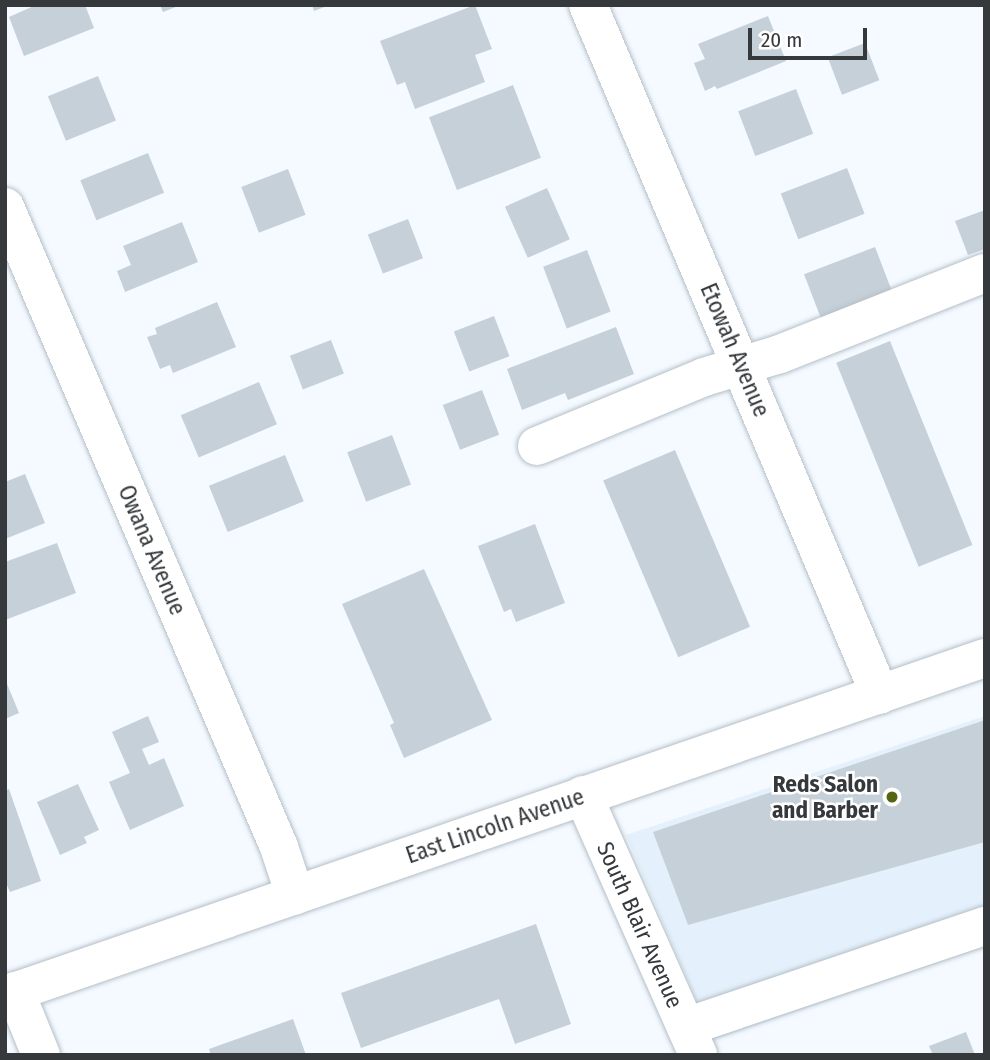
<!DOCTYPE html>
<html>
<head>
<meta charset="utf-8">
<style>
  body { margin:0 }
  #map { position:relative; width:990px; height:1060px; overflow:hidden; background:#f4faff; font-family:"Fira Sans Condensed",sans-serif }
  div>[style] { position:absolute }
  .built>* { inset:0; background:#e4f1fc }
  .building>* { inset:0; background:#c6d0d8; transform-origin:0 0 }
  .roads { filter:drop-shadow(0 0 2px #b5bfc7) drop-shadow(0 0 2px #b5bfc7) }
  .minor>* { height:38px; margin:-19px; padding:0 19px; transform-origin:19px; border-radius:19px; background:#fff }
  .dots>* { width:19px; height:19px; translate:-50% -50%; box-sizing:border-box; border:4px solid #fff; border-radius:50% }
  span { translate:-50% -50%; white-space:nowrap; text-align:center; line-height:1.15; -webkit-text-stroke:5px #fff; paint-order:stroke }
  .street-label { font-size:23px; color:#35393c }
  .poi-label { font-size:23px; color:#35393c; font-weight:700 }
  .right { translate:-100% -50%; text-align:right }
  .frame { position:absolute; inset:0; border:7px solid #35393c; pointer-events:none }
  .scale { position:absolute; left:748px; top:28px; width:119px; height:32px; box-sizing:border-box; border:4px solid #35393c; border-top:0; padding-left:9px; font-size:21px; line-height:24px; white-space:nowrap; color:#35393c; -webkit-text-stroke:5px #fff; paint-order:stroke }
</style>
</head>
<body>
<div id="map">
  <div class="built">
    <i style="clip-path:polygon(985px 716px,985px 947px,713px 1040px,626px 835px)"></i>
  </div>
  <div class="building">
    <i style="clip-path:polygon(36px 5px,85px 5px,94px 28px,24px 56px,9px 17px)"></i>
    <i style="clip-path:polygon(160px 5px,181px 5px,163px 12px)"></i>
    <i style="clip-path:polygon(312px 5px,330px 5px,314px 11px)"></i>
    <i style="clip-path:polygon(475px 5px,492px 49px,475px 55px,485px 82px,415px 109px,405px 82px,397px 85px,380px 41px)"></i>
    <i style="clip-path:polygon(768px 16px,786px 61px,717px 89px,715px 86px,705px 91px,694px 63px,705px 59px,698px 44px)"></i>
    <i style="left:865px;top:43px;width:40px;height:40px;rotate:69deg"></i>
    <i style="left:98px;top:76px;width:48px;height:54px;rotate:68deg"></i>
    <i style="left:513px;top:85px;width:78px;height:90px;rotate:69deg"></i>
    <i style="left:796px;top:89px;width:48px;height:62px;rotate:69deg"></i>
    <i style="left:148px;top:153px;width:43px;height:73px;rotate:68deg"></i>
    <i style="left:847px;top:168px;width:49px;height:71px;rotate:69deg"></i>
    <i style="left:288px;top:169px;width:49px;height:50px;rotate:69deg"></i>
    <i style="left:547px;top:188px;width:56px;height:46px;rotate:66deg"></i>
    <i style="clip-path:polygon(985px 210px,985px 249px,968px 255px,955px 221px)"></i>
    <i style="left:408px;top:219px;width:42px;height:43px;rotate:69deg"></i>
    <i style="clip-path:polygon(182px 222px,198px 262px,125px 292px,117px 271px,131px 265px,123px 246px)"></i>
    <i style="left:875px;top:247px;width:49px;height:76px;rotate:69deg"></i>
    <i style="left:587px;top:250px;width:66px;height:47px;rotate:69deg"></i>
    <i style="clip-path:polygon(217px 302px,236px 347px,173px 373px,170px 365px,160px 369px,147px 337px,157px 334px,155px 328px)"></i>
    <i style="left:494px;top:316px;width:43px;height:43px;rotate:69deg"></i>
    <i style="clip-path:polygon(616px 327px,634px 374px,568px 400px,565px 393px,522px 410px,507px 369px)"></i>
    <i style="left:331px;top:340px;width:36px;height:44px;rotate:69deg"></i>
    <i style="left:890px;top:341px;width:220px;height:58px;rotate:68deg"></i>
    <i style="left:259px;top:382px;width:46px;height:85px;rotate:67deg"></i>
    <i style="left:482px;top:390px;width:48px;height:42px;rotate:69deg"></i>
    <i style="left:392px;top:435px;width:53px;height:48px;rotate:69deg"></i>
    <i style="left:675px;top:450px;width:192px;height:78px;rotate:67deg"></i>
    <i style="left:285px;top:455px;width:50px;height:82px;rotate:68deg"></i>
    <i style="clip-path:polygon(25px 474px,45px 523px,5px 539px,5px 482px)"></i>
    <i style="clip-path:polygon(535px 524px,565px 603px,516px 622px,511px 609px,504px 612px,478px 546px)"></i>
    <i style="clip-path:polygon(57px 543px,76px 593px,5px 620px,5px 562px)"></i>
    <i style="clip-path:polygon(424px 569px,492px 720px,404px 758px,390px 725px,394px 723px,342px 604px)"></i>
    <i style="clip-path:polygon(5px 679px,19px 713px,5px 719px)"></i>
    <i style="clip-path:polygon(148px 716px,159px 742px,142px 749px,149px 765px,164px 758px,184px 806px,130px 830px,109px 782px,130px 773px,112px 732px)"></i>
    <i style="clip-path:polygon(985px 720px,985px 842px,688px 925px,653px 832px)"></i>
    <i style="clip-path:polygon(78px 784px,99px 830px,84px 837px,87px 843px,60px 855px,37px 802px)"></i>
    <i style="clip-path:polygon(9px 789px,41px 881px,10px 892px,5px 881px,5px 791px)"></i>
    <i style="clip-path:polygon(536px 924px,571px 1024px,515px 1044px,499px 999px,361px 1048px,341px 993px)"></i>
    <i style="clip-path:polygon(293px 1019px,306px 1055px,211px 1055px,209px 1049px)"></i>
    <i style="clip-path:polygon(966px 1032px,975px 1055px,933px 1055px,929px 1046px)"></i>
  </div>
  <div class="roads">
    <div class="minor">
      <i style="left:588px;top:5px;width:749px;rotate:67.06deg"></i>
      <i style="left:5px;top:207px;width:696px;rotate:66.82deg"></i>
      <i style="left:279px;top:847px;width:51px;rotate:71.6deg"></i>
      <i style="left:537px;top:446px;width:181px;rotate:-22.4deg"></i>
      <i style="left:704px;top:377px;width:79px;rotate:-16.8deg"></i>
      <i style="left:780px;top:354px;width:220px;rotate:-21.6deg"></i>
      <i style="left:583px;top:795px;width:284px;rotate:66.1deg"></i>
      <i style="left:15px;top:991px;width:69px;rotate:67.9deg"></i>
      <i style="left:5px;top:995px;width:1036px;rotate:-18.98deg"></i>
      <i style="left:686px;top:1027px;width:316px;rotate:-18.7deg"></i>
    </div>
  </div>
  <div class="dots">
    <i style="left:892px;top:797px;background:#536712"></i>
  </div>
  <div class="street-label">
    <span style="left:735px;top:350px;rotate:67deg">Etowah Avenue</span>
    <span style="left:152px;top:550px;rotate:67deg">Owana Avenue</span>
    <span style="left:495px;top:826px;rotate:-19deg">East Lincoln Avenue</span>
    <span style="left:640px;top:925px;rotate:66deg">South Blair Avenue</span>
  </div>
  <div class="poi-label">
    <span class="right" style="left:878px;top:797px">Reds Salon<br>and Barber</span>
  </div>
  <div class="frame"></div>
  <div class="scale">20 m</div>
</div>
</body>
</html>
